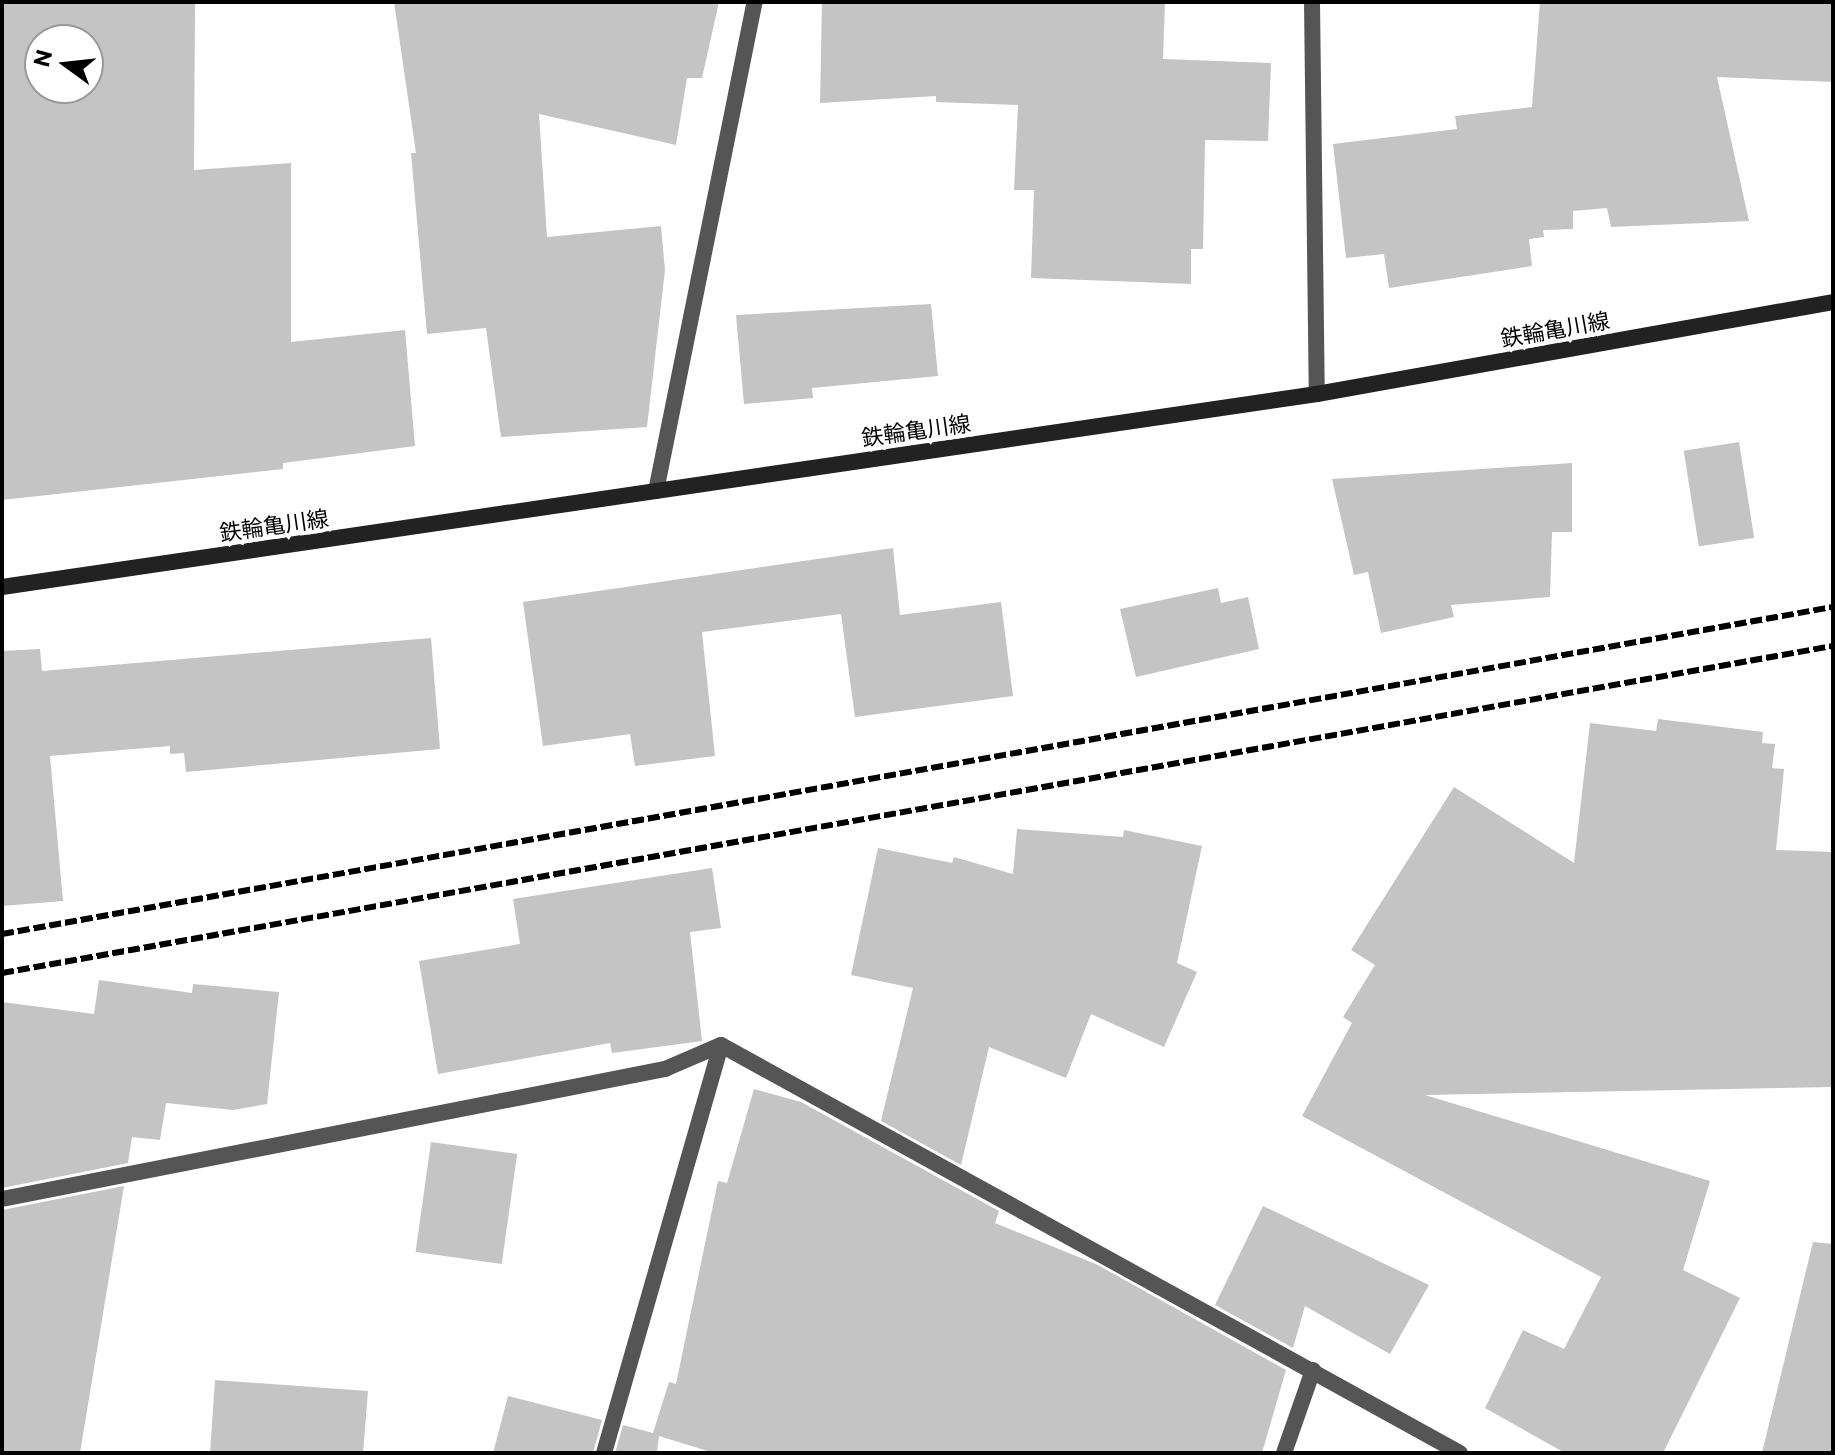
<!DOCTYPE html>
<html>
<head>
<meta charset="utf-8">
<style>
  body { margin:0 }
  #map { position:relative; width:1835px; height:1455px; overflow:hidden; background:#fff; font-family:Commissioner,"Noto Sans JP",sans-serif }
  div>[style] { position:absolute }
  .building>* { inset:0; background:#c4c4c4; transform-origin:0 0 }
  .street>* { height:16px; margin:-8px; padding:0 8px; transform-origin:8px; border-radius:8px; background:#555 }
  .secondary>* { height:16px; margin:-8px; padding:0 8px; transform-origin:8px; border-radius:8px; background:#222 }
  .rail>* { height:6px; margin-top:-3px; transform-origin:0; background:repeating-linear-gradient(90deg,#000 0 12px,transparent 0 16px) }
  span { translate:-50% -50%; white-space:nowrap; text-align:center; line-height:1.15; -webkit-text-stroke:8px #fff; paint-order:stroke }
  .street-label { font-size:22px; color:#000 }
  .frame { position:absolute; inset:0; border:4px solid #000; pointer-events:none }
  .north { position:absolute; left:24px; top:24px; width:80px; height:80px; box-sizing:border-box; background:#fff; border:2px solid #999; border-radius:50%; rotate:285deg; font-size:22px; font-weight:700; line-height:32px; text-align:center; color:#000 }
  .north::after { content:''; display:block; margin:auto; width:28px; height:36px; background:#000; clip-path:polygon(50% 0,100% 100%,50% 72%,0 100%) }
</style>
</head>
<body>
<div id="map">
  <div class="building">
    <i style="clip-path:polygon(evenodd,2px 2px,195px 3px,194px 170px,291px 163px,291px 342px,405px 330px,415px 446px,283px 463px,283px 469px,2px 500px,2px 2px,40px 40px,88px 40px,88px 88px,40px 88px,40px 40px)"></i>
    <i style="clip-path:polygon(394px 2px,719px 2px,702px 78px,687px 78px,676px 145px,539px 114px,547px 237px,661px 226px,665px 270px,647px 427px,501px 437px,486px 328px,427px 334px,411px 153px,416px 153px)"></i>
    <i style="clip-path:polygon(822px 2px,1165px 2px,1163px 59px,1271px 63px,1268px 141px,1205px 140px,1203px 249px,1191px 249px,1191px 284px,1031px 278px,1034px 190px,1014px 190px,1018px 105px,936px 102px,936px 96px,820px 103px)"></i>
    <i style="clip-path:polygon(1540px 2px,1833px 2px,1833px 82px,1717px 77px,1749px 221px,1611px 227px,1607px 208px,1573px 211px,1573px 229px,1543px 230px,1544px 237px,1529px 239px,1532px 266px,1389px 288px,1384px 254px,1346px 258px,1333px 144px,1457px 129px,1455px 116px,1532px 107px)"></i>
    <i style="clip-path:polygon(931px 304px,938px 376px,812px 388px,813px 398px,744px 404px,736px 315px)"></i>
    <i style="left:1739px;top:442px;width:97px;height:56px;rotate:81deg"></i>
    <i style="clip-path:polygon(1572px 463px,1572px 532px,1552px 532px,1550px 597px,1451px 605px,1454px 617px,1381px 633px,1368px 572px,1354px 575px,1332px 479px)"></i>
    <i style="clip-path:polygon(893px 548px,900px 615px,1001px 602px,1013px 696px,855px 717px,841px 614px,702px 632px,715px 756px,635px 766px,630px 734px,543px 746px,523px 602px)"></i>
    <i style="clip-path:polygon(1218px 588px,1221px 603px,1248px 597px,1259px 649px,1136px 677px,1120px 609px)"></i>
    <i style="clip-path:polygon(431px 638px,440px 749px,186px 772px,184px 753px,170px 754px,170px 746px,50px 756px,63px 901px,2px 906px,2px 651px,40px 649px,42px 671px)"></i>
    <i style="clip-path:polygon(1658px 719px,1763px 732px,1762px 743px,1775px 744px,1772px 768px,1784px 769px,1776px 850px,1833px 852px,1833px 1087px,1425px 1095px,1710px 1181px,1683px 1270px,1740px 1298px,1663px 1453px,1565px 1453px,1485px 1408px,1523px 1330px,1564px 1349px,1601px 1277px,1302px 1116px,1352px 1023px,1343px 1017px,1375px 965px,1351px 950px,1454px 787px,1574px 863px,1590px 723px,1656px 731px)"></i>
    <i style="clip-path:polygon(1017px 829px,1123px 837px,1124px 830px,1202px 846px,1177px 963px,1197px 972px,1164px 1047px,1091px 1014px,1066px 1078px,989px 1047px,961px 1165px,881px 1121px,913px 988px,851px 975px,878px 848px,952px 863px,954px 857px,1013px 874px)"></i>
    <i style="clip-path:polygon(712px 868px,721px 928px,690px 932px,702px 1041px,612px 1053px,610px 1043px,438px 1074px,419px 961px,520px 944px,513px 899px)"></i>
    <i style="clip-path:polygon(99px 980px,192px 993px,193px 984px,279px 992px,267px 1104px,233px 1110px,166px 1103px,160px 1140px,132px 1137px,128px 1163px,2px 1188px,2px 1002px,94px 1014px)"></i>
    <i style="clip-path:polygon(754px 1089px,801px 1102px,999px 1211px,995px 1223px,1098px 1265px,1286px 1370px,1262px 1453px,714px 1453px,659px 1436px,657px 1453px,615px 1453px,623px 1425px,653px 1433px,669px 1382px,676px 1384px,718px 1181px,727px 1183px)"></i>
    <i style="left:431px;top:1142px;width:87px;height:111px;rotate:8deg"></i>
    <i style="clip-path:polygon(124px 1186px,80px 1453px,2px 1453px,2px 1210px)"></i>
    <i style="clip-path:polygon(1263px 1206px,1429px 1285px,1390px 1354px,1305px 1306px,1293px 1348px,1215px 1305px)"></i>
    <i style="clip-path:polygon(1813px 1242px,1833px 1244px,1833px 1453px,1762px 1453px)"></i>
    <i style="clip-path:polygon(215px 1380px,368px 1391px,363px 1453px,210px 1453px)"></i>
    <i style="clip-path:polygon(508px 1396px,602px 1420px,593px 1453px,493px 1453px)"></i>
  </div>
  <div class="street">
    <i style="left:1312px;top:2px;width:392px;rotate:89.3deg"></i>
    <i style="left:656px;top:491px;width:499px;rotate:-78.6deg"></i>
    <i style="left:2px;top:1199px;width:676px;rotate:-11.09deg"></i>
    <i style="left:665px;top:1069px;width:61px;rotate:-23.2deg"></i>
    <i style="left:721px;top:1045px;width:844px;rotate:28.9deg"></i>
    <i style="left:604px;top:1453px;width:424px;rotate:-74deg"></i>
    <i style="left:1284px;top:1453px;width:88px;rotate:-70.7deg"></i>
  </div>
  <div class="secondary">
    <i style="left:2px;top:587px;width:1329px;rotate:-8.35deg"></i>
    <i style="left:1317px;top:394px;width:524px;rotate:-10.11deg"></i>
  </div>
  <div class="rail">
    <i style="left:2px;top:934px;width:1860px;rotate:-10.13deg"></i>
    <i style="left:2px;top:973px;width:1860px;rotate:-10.13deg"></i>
  </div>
  <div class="street-label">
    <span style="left:1555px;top:329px;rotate:-10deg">鉄輪亀川線</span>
    <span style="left:916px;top:430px;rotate:-8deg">鉄輪亀川線</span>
    <span style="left:274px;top:525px;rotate:-8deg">鉄輪亀川線</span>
  </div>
  <div class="frame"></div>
  <div class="north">N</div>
</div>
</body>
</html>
